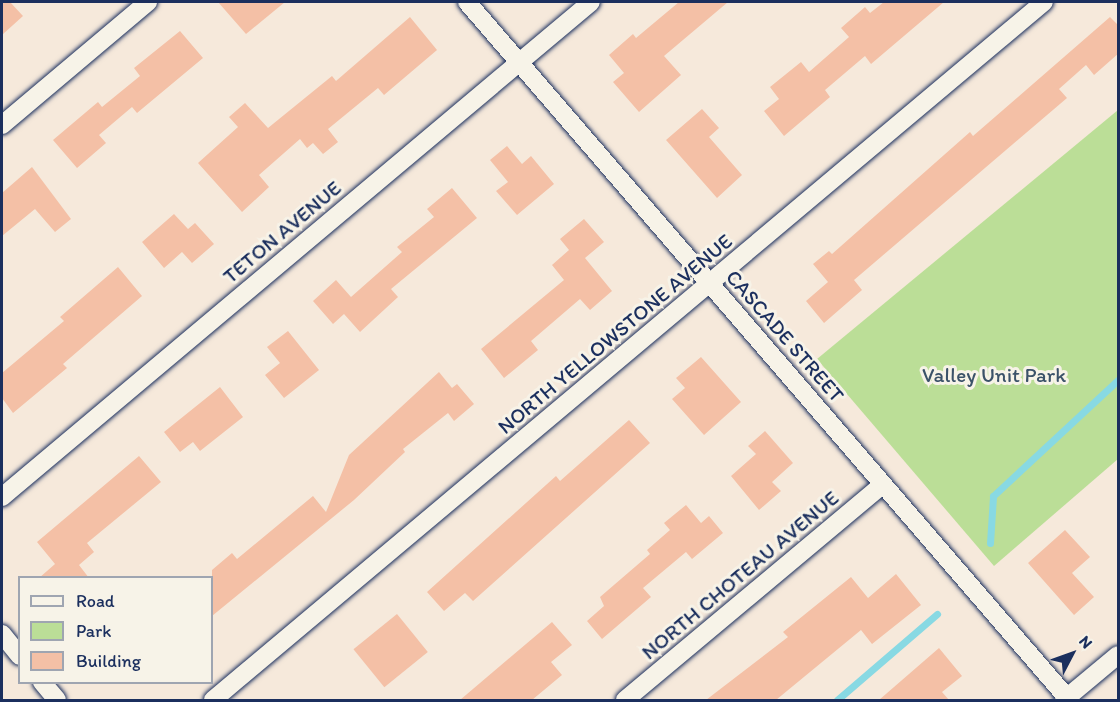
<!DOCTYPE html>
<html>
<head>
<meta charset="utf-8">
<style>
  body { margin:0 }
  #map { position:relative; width:1120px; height:702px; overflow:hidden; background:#f6e9db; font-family:Itim,sans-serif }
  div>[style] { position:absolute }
  .green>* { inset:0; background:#bbde97 }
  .stream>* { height:7px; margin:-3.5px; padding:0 3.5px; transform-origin:3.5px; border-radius:3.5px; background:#88d9e3 }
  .building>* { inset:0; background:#f4c0a6; transform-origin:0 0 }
  .roads { filter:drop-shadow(0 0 2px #1b2f5e) drop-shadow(0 0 2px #1b2f5e) }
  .street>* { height:18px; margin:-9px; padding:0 9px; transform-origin:9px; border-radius:9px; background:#f7f3e8 }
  span { translate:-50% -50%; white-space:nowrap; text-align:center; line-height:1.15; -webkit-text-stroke:6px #f7f3e8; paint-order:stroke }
  .street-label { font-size:21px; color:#1b2f5e }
  .park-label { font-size:21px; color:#3b5269 }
  .frame { position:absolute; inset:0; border:3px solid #1b2f5e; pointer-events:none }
  .legend { position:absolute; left:18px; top:576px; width:195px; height:108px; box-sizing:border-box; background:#f7f3e8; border:2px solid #9fa5b1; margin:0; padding:8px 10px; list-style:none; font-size:18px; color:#1b2f5e }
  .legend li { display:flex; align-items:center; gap:12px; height:30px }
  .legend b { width:30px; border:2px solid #9fa5b1 }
  .north { position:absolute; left:1042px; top:624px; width:60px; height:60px; -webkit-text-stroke:4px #f7f3e8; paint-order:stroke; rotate:49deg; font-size:16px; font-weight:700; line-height:24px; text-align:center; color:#1b2f5e }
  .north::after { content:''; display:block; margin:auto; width:21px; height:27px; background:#1b2f5e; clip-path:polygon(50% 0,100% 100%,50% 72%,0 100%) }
</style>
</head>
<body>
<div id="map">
  <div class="green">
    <i style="clip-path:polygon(1118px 110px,1118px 459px,994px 566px,817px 359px)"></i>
  </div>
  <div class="stream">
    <i style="left:990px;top:543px;width:47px;rotate:-86.3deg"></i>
    <i style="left:993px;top:496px;width:171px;rotate:-42.9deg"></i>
    <i style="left:837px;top:700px;width:132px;rotate:-40.7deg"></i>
  </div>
  <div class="building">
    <i style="clip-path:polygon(2px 2px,10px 2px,23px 16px,2px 35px)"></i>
    <i style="clip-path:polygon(218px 2px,285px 2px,246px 34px)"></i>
    <i style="clip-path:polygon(679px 2px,728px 2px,664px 56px,681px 75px,639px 112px,613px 82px,624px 73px,609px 55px,633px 34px,636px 38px)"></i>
    <i style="clip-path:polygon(884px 2px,944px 2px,871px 64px,865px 56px,825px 90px,830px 97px,784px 136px,764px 111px,779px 99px,770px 87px,801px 62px,809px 72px,849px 37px,841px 28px,865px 7px,870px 13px)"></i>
    <i style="clip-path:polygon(410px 17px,437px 50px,384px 95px,378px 88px,328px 129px,338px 142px,323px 154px,313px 143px,307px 148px,300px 139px,259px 175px,269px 187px,242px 212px,198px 163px,238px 127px,229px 117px,245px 103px,268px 128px,332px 76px,336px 81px)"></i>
    <i style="clip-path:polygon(1110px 17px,1119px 26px,1119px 53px,1094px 75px,1086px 65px,1059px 89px,1067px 98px,854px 280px,862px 290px,824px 323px,806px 301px,828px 282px,813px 264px,829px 251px,832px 254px,970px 132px,973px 136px)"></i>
    <i style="clip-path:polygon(180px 31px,203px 58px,137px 113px,132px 107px,99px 135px,106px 143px,77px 168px,53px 140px,98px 102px,102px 107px,140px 76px,134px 68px)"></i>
    <i style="clip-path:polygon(702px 109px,719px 128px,709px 137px,742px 175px,717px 198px,666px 140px)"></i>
    <i style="clip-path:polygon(507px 146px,522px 164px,531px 156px,554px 184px,517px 215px,496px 191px,508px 182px,490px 160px)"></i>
    <i style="clip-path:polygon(32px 167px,71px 219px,55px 232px,35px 209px,2px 236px,2px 193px)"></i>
    <i style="clip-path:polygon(452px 188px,477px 218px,391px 289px,398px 297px,360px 332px,344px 314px,333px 324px,313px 301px,336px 280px,351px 297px,402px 252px,397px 247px,434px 217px,427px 209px)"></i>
    <i style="clip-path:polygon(174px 214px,188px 229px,195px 223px,214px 244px,192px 263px,182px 252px,164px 268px,142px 242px)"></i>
    <i style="clip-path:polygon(584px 219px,604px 242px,585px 258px,612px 291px,590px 310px,580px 299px,531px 341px,538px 350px,504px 378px,481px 349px,564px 280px,552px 265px,569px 250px,560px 239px)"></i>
    <i style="clip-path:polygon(118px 267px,142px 296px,63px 364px,67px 368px,13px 413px,2px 398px,2px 373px,64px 321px,60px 317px)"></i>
    <i style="clip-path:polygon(288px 331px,319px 370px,284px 398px,265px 375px,280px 363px,267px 347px)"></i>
    <i style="clip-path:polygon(701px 357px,741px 402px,704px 435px,672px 399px,685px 388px,676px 378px)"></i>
    <i style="clip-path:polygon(439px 372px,452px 388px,457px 384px,474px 404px,454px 421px,448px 413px,403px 449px,405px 452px,354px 500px,212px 616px,212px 570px,232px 553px,237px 559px,313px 496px,326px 512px,349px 455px)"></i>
    <i style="clip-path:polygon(220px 387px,243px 417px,200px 451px,193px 442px,180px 452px,164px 432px)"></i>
    <i style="clip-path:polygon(629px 420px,650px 443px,473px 601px,465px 593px,444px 611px,427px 592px,556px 476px,560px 481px)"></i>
    <i style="clip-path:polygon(765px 431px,793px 463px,772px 482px,781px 491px,759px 510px,731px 476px,756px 454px,748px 446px)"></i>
    <i style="clip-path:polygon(139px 456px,161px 482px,87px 543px,94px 552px,79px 565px,89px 578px,39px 578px,55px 564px,37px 542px)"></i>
    <i style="clip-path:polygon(686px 505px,701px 523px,709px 516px,723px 533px,692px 559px,686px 552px,643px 588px,651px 597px,602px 639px,587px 621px,604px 606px,600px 597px,650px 554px,647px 550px,670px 530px,664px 523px)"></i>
    <i style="clip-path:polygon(1065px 530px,1090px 557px,1072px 573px,1094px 597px,1074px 615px,1028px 563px)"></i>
    <i style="clip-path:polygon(896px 574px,921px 605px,872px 644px,861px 630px,776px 700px,706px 700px,788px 637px,783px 632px,851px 577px,868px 598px)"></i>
    <i style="left:397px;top:614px;width:49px;height:56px;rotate:51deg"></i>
    <i style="clip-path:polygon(552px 622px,572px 645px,551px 662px,562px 675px,532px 700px,460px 700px)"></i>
    <i style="clip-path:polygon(939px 648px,962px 676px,942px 692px,949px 700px,879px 700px)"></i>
  </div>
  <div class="roads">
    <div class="street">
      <i style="left:467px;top:2px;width:922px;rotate:49.22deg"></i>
      <i style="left:2px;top:125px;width:191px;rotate:-40.1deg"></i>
      <i style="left:2px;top:497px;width:769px;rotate:-40.04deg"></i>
      <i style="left:2px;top:634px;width:28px;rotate:51deg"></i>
      <i style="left:42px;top:682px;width:23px;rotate:50deg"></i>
      <i style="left:213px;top:700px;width:1085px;rotate:-40.03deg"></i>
      <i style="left:625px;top:700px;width:336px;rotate:-39.9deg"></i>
      <i style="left:1064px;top:700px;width:70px;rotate:-39.8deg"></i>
    </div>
  </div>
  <div class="street-label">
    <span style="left:282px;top:232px;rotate:-40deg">TETON AVENUE</span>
    <span style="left:615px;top:334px;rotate:-40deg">NORTH YELLOWSTONE AVENUE</span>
    <span style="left:785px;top:336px;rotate:49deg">CASCADE STREET</span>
    <span style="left:740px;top:575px;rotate:-40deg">NORTH CHOTEAU AVENUE</span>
  </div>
  <div class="park-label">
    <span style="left:994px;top:375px">Valley Unit Park</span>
  </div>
  <div class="frame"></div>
  <ul class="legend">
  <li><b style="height:8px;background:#f7f3e8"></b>Road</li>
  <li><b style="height:16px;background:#bbde97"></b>Park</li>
  <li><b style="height:16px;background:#f4c0a6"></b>Building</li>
  </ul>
  <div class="north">N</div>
</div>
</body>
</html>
